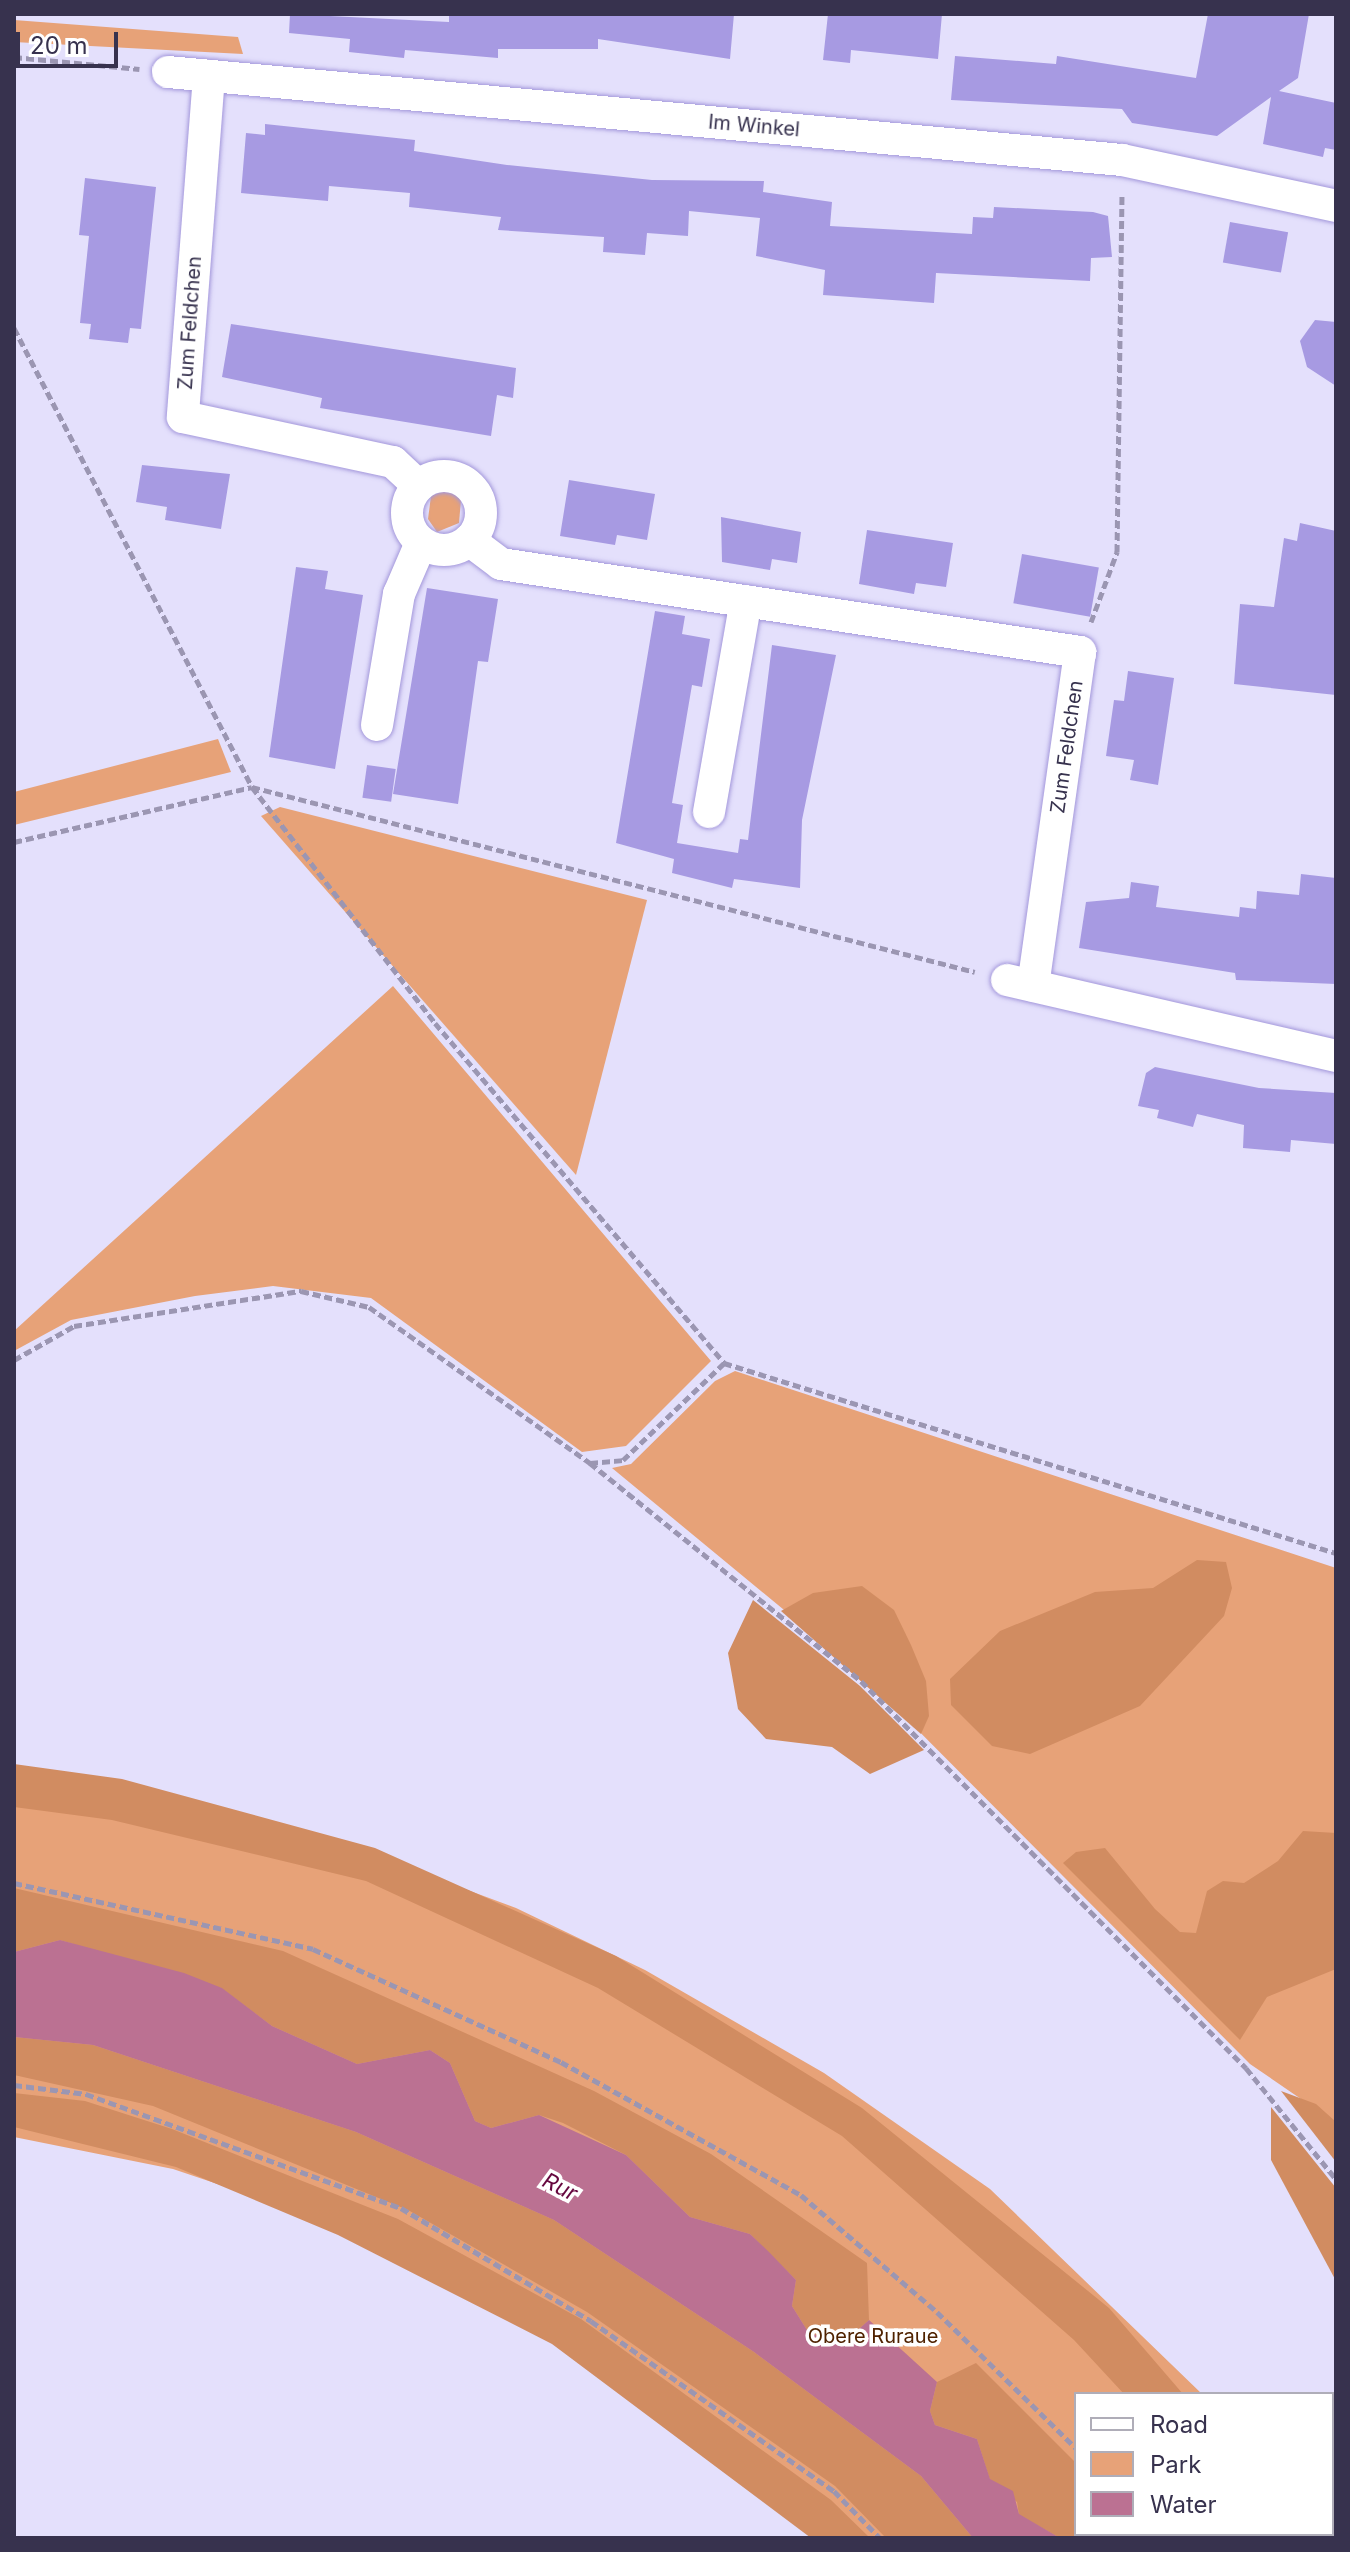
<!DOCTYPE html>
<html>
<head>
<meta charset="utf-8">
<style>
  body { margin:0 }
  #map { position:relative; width:1350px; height:2552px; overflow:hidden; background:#e4e0fc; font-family:Inter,sans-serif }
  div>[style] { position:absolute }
  .green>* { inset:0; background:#e7a278 }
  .forest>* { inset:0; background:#d18c61 }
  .water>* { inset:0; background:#bb7192 }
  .building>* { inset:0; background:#a79ae2; transform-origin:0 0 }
  .path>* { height:5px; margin-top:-2.5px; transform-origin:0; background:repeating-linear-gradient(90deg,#9b96b2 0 8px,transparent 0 12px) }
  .roads { filter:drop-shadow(0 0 2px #a397db) drop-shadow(0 0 2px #a397db) }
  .minor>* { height:32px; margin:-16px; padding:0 16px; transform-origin:16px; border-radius:16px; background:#fff }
  .minor>.ring { margin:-16px; padding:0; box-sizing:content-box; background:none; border:32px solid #fff; border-radius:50% }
  span { translate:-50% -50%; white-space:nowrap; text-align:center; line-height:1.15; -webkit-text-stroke:7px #fff; paint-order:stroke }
  .street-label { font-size:20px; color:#37324e }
  .park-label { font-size:20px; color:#4f2200 }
  .water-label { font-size:22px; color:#66073f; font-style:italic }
  .frame { position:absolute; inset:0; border:16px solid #37324e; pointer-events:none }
  .legend { position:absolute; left:1074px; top:2392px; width:260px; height:144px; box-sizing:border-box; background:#fff; border:2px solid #afadb8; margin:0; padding:10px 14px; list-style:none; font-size:24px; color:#37324e }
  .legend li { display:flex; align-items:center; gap:16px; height:40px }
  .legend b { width:40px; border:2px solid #afadb8 }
  .scale { position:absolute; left:16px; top:32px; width:102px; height:36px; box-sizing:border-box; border:4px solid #37324e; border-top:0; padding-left:10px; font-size:24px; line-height:28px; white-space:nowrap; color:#37324e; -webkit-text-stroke:6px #fff; paint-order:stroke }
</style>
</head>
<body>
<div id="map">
  <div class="green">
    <i style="clip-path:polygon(14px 20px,238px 37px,243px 54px,14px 42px)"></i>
    <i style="clip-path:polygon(451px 488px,461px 500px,459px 523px,437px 532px,428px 519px,431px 496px)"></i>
    <i style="clip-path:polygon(218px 739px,231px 772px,14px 825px,14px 792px)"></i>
    <i style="clip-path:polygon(280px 807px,647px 900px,576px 1175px,261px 816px)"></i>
    <i style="clip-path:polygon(393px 986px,711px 1361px,626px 1446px,582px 1452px,371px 1298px,273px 1286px,195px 1296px,71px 1320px,14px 1351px,14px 1331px)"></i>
    <i style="clip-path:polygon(735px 1371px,1336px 1568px,1336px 2123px,1250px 2064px,864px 1676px,612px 1468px,631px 1464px,715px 1381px)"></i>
    <i style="clip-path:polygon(14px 1771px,365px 1852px,516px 1908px,645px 1970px,824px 2073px,990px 2189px,1202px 2394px,1076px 2394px,1076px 2534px,1333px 2538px,823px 2538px,507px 2309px,277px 2204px,173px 2169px,14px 2137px)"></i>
  </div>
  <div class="forest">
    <i style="clip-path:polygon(1197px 1560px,1226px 1562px,1232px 1588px,1224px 1616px,1140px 1706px,1030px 1754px,992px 1746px,951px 1705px,950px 1679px,1000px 1631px,1095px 1592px,1153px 1588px)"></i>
    <i style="clip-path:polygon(862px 1586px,894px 1610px,911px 1645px,926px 1681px,929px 1716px,921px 1734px,781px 1611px,813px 1593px)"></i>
    <i style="clip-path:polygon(753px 1600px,860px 1686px,924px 1750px,870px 1774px,832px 1747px,766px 1739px,738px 1709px,728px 1653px)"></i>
    <i style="clip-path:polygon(14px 1764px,122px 1779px,375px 1848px,616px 1956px,862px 2108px,1109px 2308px,1183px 2394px,1124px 2394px,1074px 2340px,842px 2136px,598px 1988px,366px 1881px,112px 1820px,14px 1807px)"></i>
    <i style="clip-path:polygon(1303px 1831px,1336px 1833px,1336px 1969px,1267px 1997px,1240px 2040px,1063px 1863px,1076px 1852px,1105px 1848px,1155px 1909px,1180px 1932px,1196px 1933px,1207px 1891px,1223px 1881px,1244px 1883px,1278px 1861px)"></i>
    <i style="clip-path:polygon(14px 1888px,283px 1951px,594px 2091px,711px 2154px,867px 2263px,869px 2320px,852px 2335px,826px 2341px,807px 2330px,792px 2306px,796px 2280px,750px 2234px,690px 2217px,626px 2155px,563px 2123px,539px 2115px,491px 2128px,475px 2121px,450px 2063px,430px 2050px,357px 2064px,272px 2026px,221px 1988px,60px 1940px,14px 1952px)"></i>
    <i style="clip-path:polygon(14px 2037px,93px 2045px,356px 2132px,554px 2220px,754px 2352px,921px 2476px,973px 2538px,886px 2538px,835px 2486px,587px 2312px,408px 2210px,153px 2106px,14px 2075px)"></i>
    <i style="clip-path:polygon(1281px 2091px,1316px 2104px,1335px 2121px,1336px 2162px)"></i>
    <i style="clip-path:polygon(14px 2093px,85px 2101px,172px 2129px,398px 2219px,581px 2319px,831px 2500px,870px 2538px,811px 2538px,552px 2344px,338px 2235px,176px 2167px,14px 2127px)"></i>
    <i style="clip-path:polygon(1271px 2107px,1336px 2188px,1336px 2281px,1271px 2160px)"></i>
    <i style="clip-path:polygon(976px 2363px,1076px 2463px,1076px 2534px,1143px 2538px,1060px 2538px,1019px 2515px,1017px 2502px,990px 2480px,977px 2439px,935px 2425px,930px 2411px,937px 2382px)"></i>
  </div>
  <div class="water">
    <i style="clip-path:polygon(60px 1940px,184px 1973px,222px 1988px,272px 2026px,357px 2064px,430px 2050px,450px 2063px,475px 2121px,491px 2128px,539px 2115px,626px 2155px,690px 2217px,750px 2234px,769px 2252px,796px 2280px,792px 2306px,807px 2330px,826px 2341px,852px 2335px,869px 2320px,937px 2382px,930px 2411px,935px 2425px,977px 2439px,990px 2479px,1013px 2491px,1019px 2514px,1060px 2538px,973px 2538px,921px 2476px,754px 2352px,554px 2220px,356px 2132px,93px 2045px,14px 2037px,14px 1952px)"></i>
  </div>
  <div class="building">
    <i style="clip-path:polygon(290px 14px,449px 22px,449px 14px,734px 14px,730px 59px,598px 39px,598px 49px,498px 49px,498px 58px,405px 50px,404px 58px,349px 52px,350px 39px,289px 33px)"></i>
    <i style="clip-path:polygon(828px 14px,942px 14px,938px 59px,851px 50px,850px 63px,823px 60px)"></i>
    <i style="clip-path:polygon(1208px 14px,1309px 14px,1298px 78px,1279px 91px,1336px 103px,1336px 150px,1325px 148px,1323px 157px,1263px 144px,1271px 97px,1217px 136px,1132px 123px,1122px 109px,951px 100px,955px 56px,1056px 64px,1057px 56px,1196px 78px)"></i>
    <i style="clip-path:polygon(265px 124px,415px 140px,414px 151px,507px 165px,652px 180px,764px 181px,763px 192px,832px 202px,830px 226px,972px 234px,973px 217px,993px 218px,994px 207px,1093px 212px,1108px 216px,1112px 257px,1091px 258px,1090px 281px,936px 273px,934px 303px,823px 295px,825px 270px,756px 256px,760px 218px,689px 211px,688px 236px,647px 233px,645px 255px,603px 252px,604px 237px,498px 230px,501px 217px,409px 207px,410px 193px,329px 186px,328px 201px,241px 193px,246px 133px,265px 135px)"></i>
    <i style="clip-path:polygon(85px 178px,156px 187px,141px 329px,130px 328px,128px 343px,89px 339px,91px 324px,80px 323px,89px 236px,79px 235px)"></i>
    <i style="left:1230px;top:222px;width:59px;height:41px;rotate:10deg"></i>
    <i style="clip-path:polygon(1315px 320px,1336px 322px,1336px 386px,1307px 367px,1300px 341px)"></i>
    <i style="clip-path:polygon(231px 324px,516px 368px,513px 398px,497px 395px,491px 436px,320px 408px,322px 398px,222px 377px)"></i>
    <i style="clip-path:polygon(142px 465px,230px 474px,221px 529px,165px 520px,167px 507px,136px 502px)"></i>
    <i style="clip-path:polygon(569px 480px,655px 494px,647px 540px,617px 535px,615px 545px,560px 536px)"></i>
    <i style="clip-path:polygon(721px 517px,801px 532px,797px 563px,772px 559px,770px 570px,722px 562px)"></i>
    <i style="clip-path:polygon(1300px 523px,1336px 531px,1336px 695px,1234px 684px,1240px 604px,1274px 607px,1284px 538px,1297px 541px)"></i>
    <i style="clip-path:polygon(867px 530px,953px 543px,946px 587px,916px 583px,914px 594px,859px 584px)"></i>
    <i style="left:1022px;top:554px;width:78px;height:50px;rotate:10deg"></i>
    <i style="clip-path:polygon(296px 567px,328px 571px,325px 589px,363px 595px,335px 769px,269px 757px)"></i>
    <i style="clip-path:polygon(427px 588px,498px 599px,488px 662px,478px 661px,458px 804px,393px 794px)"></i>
    <i style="clip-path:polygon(655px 611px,685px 616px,682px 634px,710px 639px,702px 687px,692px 685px,672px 803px,683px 805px,677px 843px,738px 853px,740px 839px,748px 840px,772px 645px,836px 655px,802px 820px,800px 888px,734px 879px,732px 888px,672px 873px,674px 859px,616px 843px)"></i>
    <i style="clip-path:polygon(1128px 671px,1174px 678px,1158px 785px,1130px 780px,1134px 760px,1106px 756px,1114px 700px,1124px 701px)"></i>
    <i style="left:367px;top:765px;width:29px;height:33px;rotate:8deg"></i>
    <i style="clip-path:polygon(1301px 874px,1336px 878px,1336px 984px,1236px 980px,1235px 973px,1079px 948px,1086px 902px,1129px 898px,1131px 882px,1159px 886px,1156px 907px,1239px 917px,1240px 907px,1256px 909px,1257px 891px,1299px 895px)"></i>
    <i style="clip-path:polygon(1155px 1067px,1259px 1088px,1336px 1093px,1336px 1144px,1291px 1140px,1290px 1152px,1243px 1148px,1244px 1125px,1197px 1114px,1193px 1127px,1157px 1118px,1159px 1110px,1138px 1106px,1146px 1073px)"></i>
  </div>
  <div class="path">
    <i style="left:14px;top:57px;width:126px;rotate:5.5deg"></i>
    <i style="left:14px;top:328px;width:517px;rotate:62.59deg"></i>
    <i style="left:252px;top:787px;width:746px;rotate:14.35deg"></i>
    <i style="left:1091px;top:622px;width:75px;rotate:-69.6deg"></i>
    <i style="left:1117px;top:552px;width:359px;rotate:-89.2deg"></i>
    <i style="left:14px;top:842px;width:244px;rotate:-13deg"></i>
    <i style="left:252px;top:787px;width:299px;rotate:52.2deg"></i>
    <i style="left:435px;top:1023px;width:446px;rotate:49.6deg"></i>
    <i style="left:724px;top:1363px;width:641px;rotate:17.25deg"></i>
    <i style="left:14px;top:1360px;width:69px;rotate:-29.5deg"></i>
    <i style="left:74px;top:1326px;width:230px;rotate:-8.8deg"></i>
    <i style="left:301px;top:1291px;width:70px;rotate:13.2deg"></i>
    <i style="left:369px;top:1307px;width:271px;rotate:35.2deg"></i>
    <i style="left:590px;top:1463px;width:33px;rotate:-5deg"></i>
    <i style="left:623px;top:1460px;width:140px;rotate:-43.8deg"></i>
    <i style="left:590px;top:1463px;width:348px;rotate:38.8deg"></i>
    <i style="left:861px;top:1681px;width:546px;rotate:45.15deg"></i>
    <i style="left:1246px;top:2068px;width:143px;rotate:51deg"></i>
    <i style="left:14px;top:1883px;width:306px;rotate:12.4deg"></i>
    <i style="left:313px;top:1949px;width:273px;rotate:24.5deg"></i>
    <i style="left:561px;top:2062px;width:274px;rotate:29deg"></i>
    <i style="left:801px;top:2195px;width:179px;rotate:40.7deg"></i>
    <i style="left:937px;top:2312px;width:194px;rotate:44.4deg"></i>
    <i style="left:14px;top:2085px;width:73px;rotate:7.1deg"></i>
    <i style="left:86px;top:2094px;width:335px;rotate:19.9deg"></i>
    <i style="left:401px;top:2208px;width:221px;rotate:30.7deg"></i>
    <i style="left:591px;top:2321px;width:297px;rotate:35deg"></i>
    <i style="left:834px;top:2491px;width:66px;rotate:45.6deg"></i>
    <i style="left:1147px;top:2534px;width:5px;rotate:53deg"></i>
  </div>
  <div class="roads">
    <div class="minor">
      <i style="left:168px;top:72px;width:958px;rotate:5.27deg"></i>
      <i style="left:1122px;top:160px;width:219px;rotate:12.1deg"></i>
      <i style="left:209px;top:76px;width:342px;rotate:94.4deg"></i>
      <i style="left:183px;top:417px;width:215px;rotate:12.1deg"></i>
      <i style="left:393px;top:462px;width:35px;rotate:43deg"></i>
      <i class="ring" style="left:407px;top:476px;width:42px;height:42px"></i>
      <i style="left:469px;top:540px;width:40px;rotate:37deg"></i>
      <i style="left:501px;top:564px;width:586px;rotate:8.64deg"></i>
      <i style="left:1080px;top:652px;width:337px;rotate:98deg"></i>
      <i style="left:377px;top:725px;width:133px;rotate:-80.5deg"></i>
      <i style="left:399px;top:594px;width:56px;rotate:-66.7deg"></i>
      <i style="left:709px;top:812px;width:214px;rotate:-80.1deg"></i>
      <i style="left:1007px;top:980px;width:338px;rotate:13deg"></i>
    </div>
  </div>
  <div class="street-label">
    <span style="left:754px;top:126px;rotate:5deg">Im Winkel</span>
    <span style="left:190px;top:323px;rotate:-86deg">Zum Feldchen</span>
    <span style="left:1067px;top:747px;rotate:-82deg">Zum Feldchen</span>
  </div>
  <div class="park-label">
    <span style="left:873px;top:2336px">Obere Ruraue</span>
  </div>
  <div class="water-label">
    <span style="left:560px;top:2187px;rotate:27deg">Rur</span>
  </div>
  <div class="frame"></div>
  <ul class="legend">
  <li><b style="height:10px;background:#fff"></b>Road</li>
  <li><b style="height:22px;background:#e7a278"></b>Park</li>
  <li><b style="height:22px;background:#bb7192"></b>Water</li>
  </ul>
  <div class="scale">20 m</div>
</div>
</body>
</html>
